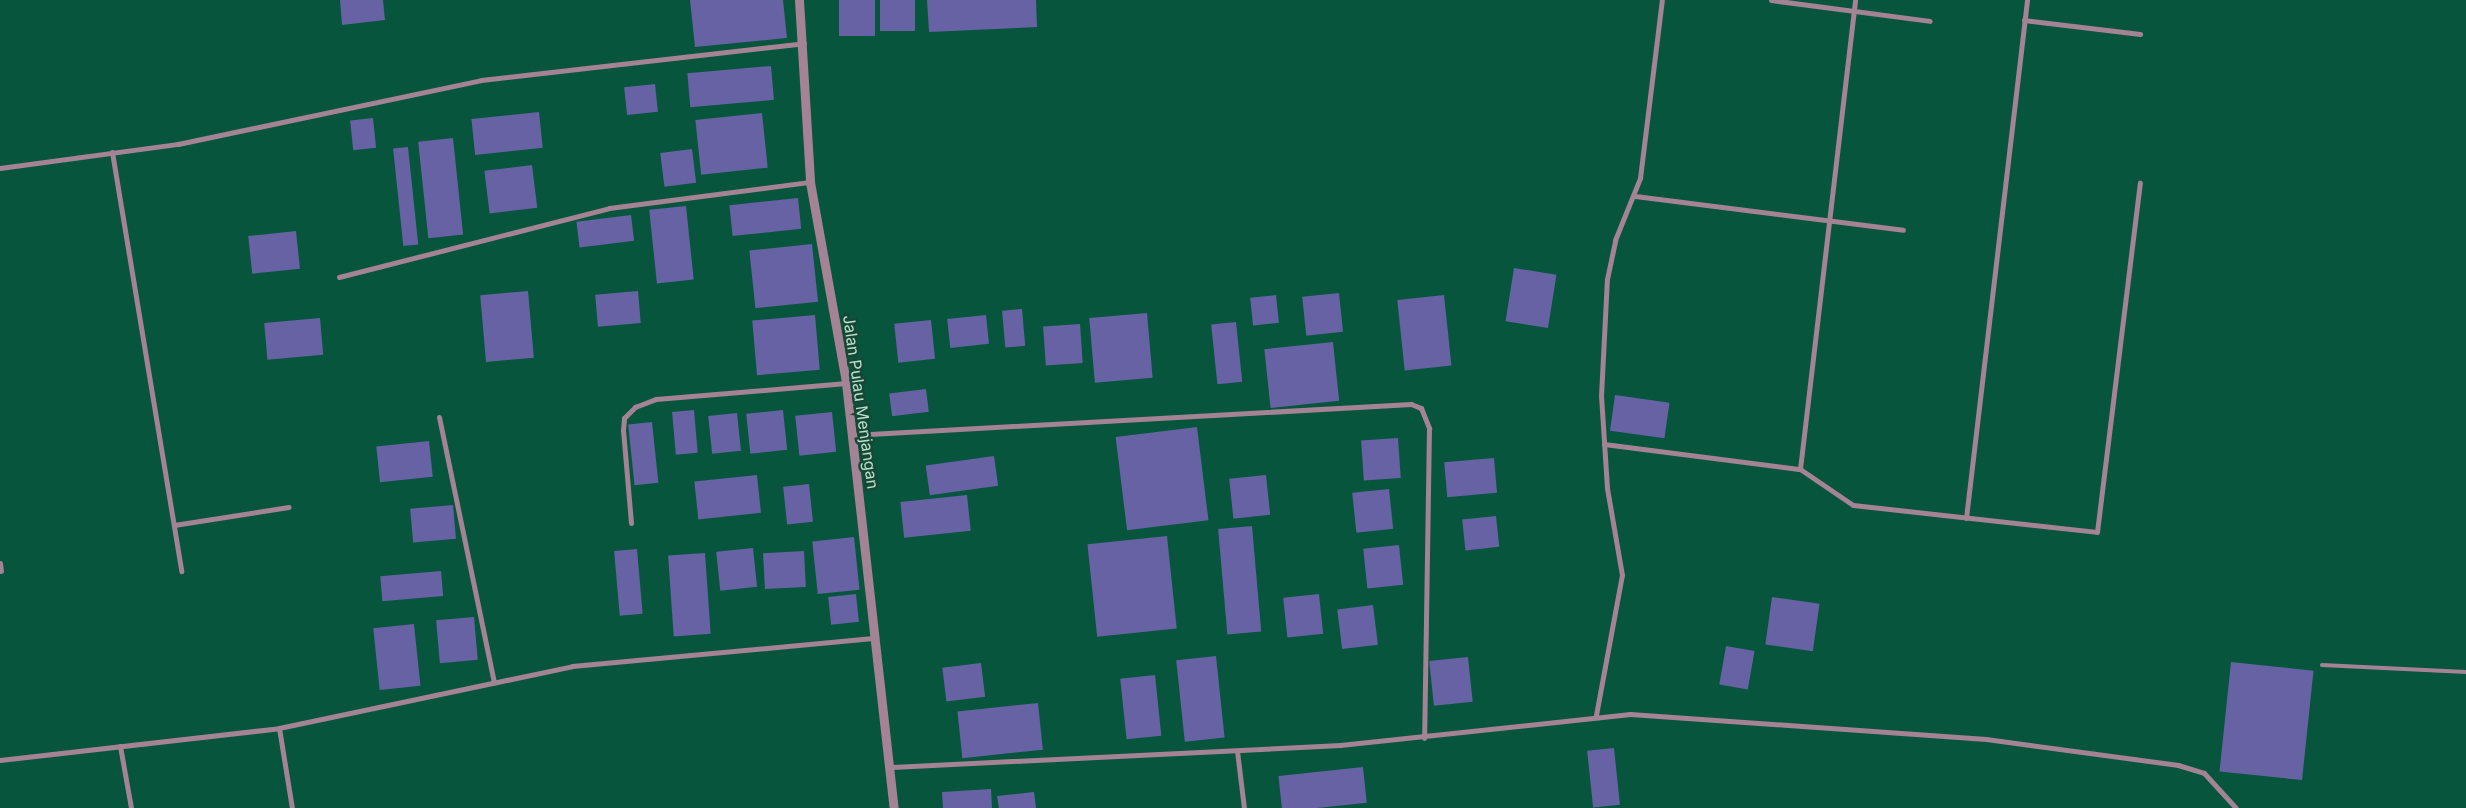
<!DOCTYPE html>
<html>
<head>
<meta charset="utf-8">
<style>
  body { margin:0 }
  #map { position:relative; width:2466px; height:808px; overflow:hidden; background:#06553c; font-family:Inter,sans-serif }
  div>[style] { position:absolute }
  .building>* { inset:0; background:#6662a3; transform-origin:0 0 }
  .service>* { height:4px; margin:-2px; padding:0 2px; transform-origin:2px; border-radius:2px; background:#a38394 }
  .minor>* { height:5px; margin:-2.5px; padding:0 2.5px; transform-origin:2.5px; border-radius:2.5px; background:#a38394 }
  .tertiary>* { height:9px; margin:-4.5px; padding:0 4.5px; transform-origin:4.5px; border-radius:4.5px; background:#a38394 }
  span { translate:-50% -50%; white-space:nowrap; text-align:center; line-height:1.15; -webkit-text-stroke:5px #174735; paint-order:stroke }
  .street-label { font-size:16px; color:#b7e0cd }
</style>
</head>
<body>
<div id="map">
  <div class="building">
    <i style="clip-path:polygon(340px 0,383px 0,385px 20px,342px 25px)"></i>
    <i style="clip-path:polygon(690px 0,783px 0,787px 38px,695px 47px)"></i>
    <i style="left:839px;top:0;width:36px;height:36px"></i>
    <i style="left:880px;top:0;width:35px;height:31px"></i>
    <i style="clip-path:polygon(927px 0,1036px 0,1037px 27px,929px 32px)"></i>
    <i style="left:771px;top:66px;width:34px;height:84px;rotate:85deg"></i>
    <i style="left:655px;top:84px;width:28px;height:31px;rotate:84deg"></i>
    <i style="left:539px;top:112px;width:36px;height:68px;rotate:84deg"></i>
    <i style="left:762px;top:113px;width:55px;height:67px;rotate:84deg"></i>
    <i style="left:373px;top:118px;width:30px;height:23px;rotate:84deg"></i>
    <i style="left:453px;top:138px;width:97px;height:35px;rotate:84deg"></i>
    <i style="left:408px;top:147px;width:98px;height:15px;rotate:84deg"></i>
    <i style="left:692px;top:149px;width:34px;height:32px;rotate:83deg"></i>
    <i style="left:532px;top:165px;width:43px;height:48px;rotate:83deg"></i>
    <i style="left:798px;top:198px;width:31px;height:69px;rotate:84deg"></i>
    <i style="left:686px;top:206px;width:74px;height:37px;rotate:84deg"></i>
    <i style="left:631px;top:215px;width:26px;height:55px;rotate:83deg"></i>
    <i style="left:296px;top:231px;width:38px;height:48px;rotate:84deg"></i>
    <i style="left:812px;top:244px;width:58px;height:63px;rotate:84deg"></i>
    <i style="left:1514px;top:268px;width:43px;height:54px;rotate:9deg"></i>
    <i style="left:528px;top:291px;width:67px;height:48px;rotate:85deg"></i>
    <i style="left:638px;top:291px;width:32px;height:43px;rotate:85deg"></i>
    <i style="left:1339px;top:293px;width:39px;height:37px;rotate:84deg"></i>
    <i style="left:1276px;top:295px;width:28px;height:26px;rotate:84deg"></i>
    <i style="left:1444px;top:295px;width:71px;height:47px;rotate:84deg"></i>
    <i style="left:1022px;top:309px;width:37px;height:20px;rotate:85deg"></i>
    <i style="left:1147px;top:313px;width:65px;height:58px;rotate:85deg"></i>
    <i style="left:815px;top:315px;width:55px;height:63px;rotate:85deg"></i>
    <i style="left:986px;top:315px;width:29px;height:39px;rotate:84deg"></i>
    <i style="left:320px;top:318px;width:37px;height:56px;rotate:85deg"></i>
    <i style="left:931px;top:320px;width:39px;height:37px;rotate:84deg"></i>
    <i style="left:1236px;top:322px;width:60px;height:25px;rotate:84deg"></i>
    <i style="left:1080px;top:324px;width:39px;height:37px;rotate:86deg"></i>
    <i style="left:1333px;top:342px;width:59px;height:69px;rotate:84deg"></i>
    <i style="left:926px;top:389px;width:23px;height:37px;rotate:83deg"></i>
    <i style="left:1615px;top:395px;width:55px;height:36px;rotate:8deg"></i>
    <i style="left:694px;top:410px;width:43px;height:22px;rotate:85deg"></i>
    <i style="left:783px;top:410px;width:40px;height:37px;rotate:84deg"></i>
    <i style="left:832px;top:412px;width:40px;height:37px;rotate:84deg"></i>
    <i style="left:737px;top:413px;width:38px;height:29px;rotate:84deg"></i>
    <i style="left:652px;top:422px;width:61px;height:24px;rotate:84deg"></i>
    <i style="left:1197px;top:427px;width:94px;height:82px;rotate:83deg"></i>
    <i style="left:1398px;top:438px;width:40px;height:37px;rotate:86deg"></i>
    <i style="left:429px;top:441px;width:36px;height:53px;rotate:84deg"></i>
    <i style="left:994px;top:456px;width:30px;height:69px;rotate:82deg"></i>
    <i style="left:1494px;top:458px;width:35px;height:50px;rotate:85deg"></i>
    <i style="left:757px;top:475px;width:38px;height:63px;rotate:84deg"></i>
    <i style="left:1266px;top:475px;width:40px;height:37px;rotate:84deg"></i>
    <i style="left:809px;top:484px;width:38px;height:26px;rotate:84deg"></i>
    <i style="left:1389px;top:489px;width:40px;height:37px;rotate:84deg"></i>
    <i style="left:967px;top:495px;width:36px;height:67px;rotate:84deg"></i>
    <i style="left:453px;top:505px;width:34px;height:43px;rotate:85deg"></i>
    <i style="left:1496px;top:516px;width:31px;height:34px;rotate:84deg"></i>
    <i style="left:1252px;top:526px;width:106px;height:34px;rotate:85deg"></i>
    <i style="left:1167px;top:536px;width:93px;height:80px;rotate:84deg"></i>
    <i style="left:854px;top:537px;width:53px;height:42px;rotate:84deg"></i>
    <i style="left:1399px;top:545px;width:40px;height:36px;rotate:84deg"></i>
    <i style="left:753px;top:548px;width:39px;height:37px;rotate:84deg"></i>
    <i style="left:637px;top:549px;width:65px;height:23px;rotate:85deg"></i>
    <i style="left:804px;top:551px;width:36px;height:41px;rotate:87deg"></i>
    <i style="left:705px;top:553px;width:81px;height:37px;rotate:86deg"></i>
    <i style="left:441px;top:571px;width:25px;height:61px;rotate:85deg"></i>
    <i style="left:856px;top:594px;width:28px;height:28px;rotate:84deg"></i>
    <i style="left:1319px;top:594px;width:40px;height:36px;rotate:84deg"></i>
    <i style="left:1772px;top:597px;width:48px;height:48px;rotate:8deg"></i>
    <i style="left:1373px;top:605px;width:40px;height:36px;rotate:83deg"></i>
    <i style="left:474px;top:617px;width:43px;height:38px;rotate:85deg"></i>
    <i style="left:414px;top:624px;width:62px;height:41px;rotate:84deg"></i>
    <i style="left:1726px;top:646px;width:29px;height:39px;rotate:10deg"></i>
    <i style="left:1216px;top:656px;width:82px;height:40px;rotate:84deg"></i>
    <i style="left:1468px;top:657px;width:45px;height:39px;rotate:84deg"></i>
    <i style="left:2231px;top:662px;width:83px;height:110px;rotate:6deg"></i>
    <i style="left:981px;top:663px;width:34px;height:39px;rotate:83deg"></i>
    <i style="left:1155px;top:675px;width:61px;height:35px;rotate:84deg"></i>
    <i style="left:1038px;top:703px;width:47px;height:81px;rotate:84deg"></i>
    <i style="left:1614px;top:748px;width:57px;height:27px;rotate:84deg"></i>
    <i style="left:1363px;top:767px;width:36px;height:85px;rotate:84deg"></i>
    <i style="clip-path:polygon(991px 789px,992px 808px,943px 808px,942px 792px)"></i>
    <i style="clip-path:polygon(1034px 792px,1036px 808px,999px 808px,997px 796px)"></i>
  </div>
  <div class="service">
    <i style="left:2322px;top:665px;width:144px;rotate:2.8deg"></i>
  </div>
  <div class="minor">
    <i style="left:1771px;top:0;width:160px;rotate:7.5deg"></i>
    <i style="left:2024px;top:20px;width:117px;rotate:6.9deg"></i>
    <i style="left:112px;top:152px;width:425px;rotate:80.6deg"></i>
    <i style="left:0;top:168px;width:180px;rotate:-7.7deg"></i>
    <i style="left:178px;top:144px;width:310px;rotate:-11.9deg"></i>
    <i style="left:481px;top:80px;width:325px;rotate:-6.5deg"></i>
    <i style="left:1635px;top:196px;width:270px;rotate:7.2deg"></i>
    <i style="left:339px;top:277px;width:279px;rotate:-14.3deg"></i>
    <i style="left:609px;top:208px;width:203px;rotate:-7.4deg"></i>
    <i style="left:439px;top:417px;width:271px;rotate:78.3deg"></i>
    <i style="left:852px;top:435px;width:560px;rotate:-3.17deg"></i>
    <i style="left:1411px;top:404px;width:11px;rotate:22deg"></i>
    <i style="left:1421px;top:408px;width:22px;rotate:68deg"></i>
    <i style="left:1429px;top:428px;width:310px;rotate:90.9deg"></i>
    <i style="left:1604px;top:444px;width:198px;rotate:7.3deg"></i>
    <i style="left:1800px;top:469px;width:64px;rotate:34.2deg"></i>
    <i style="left:1853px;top:505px;width:245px;rotate:6.3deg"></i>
    <i style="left:2097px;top:532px;width:352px;rotate:-83deg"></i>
    <i style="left:1800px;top:469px;width:472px;rotate:-83.3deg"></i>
    <i style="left:1966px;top:518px;width:522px;rotate:-83.28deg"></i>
    <i style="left:631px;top:523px;width:93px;rotate:-94.9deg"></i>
    <i style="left:623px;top:430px;width:12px;rotate:-85deg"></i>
    <i style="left:624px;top:418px;width:16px;rotate:-45deg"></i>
    <i style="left:635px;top:407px;width:22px;rotate:-21deg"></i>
    <i style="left:656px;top:399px;width:191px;rotate:-4.8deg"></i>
    <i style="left:174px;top:525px;width:116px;rotate:-8.9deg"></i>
    <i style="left:0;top:563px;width:8px;rotate:83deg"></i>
    <i style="left:1596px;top:715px;width:142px;rotate:-79.5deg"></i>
    <i style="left:1622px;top:575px;width:88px;rotate:-99.8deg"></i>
    <i style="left:1607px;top:488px;width:92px;rotate:-93.7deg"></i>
    <i style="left:1601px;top:396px;width:117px;rotate:-87.1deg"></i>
    <i style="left:1607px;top:279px;width:40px;rotate:-78deg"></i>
    <i style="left:1615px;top:240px;width:67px;rotate:-68deg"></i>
    <i style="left:1640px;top:178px;width:179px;rotate:-83deg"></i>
    <i style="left:279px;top:728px;width:81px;rotate:80.8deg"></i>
    <i style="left:120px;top:746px;width:63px;rotate:79.9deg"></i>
    <i style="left:1237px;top:751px;width:57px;rotate:83deg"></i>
    <i style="left:0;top:760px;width:281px;rotate:-6.5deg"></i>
    <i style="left:279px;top:728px;width:299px;rotate:-11.9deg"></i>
    <i style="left:572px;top:666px;width:305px;rotate:-5.3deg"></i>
    <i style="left:892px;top:767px;width:449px;rotate:-2.8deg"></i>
    <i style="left:1340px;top:745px;width:292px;rotate:-6.1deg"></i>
    <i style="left:1630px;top:714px;width:357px;rotate:4deg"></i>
    <i style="left:1986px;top:739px;width:194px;rotate:7.7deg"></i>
    <i style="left:2178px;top:765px;width:27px;rotate:17deg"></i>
    <i style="left:2204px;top:773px;width:47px;rotate:47.6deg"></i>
  </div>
  <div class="tertiary">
    <i style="left:799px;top:0;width:182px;rotate:86.5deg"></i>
    <i style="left:810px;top:182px;width:204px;rotate:79.8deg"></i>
    <i style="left:846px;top:383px;width:428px;rotate:83.6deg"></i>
  </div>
  <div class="street-label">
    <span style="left:861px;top:402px;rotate:82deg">Jalan Pulau Menjangan</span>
  </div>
</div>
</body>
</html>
